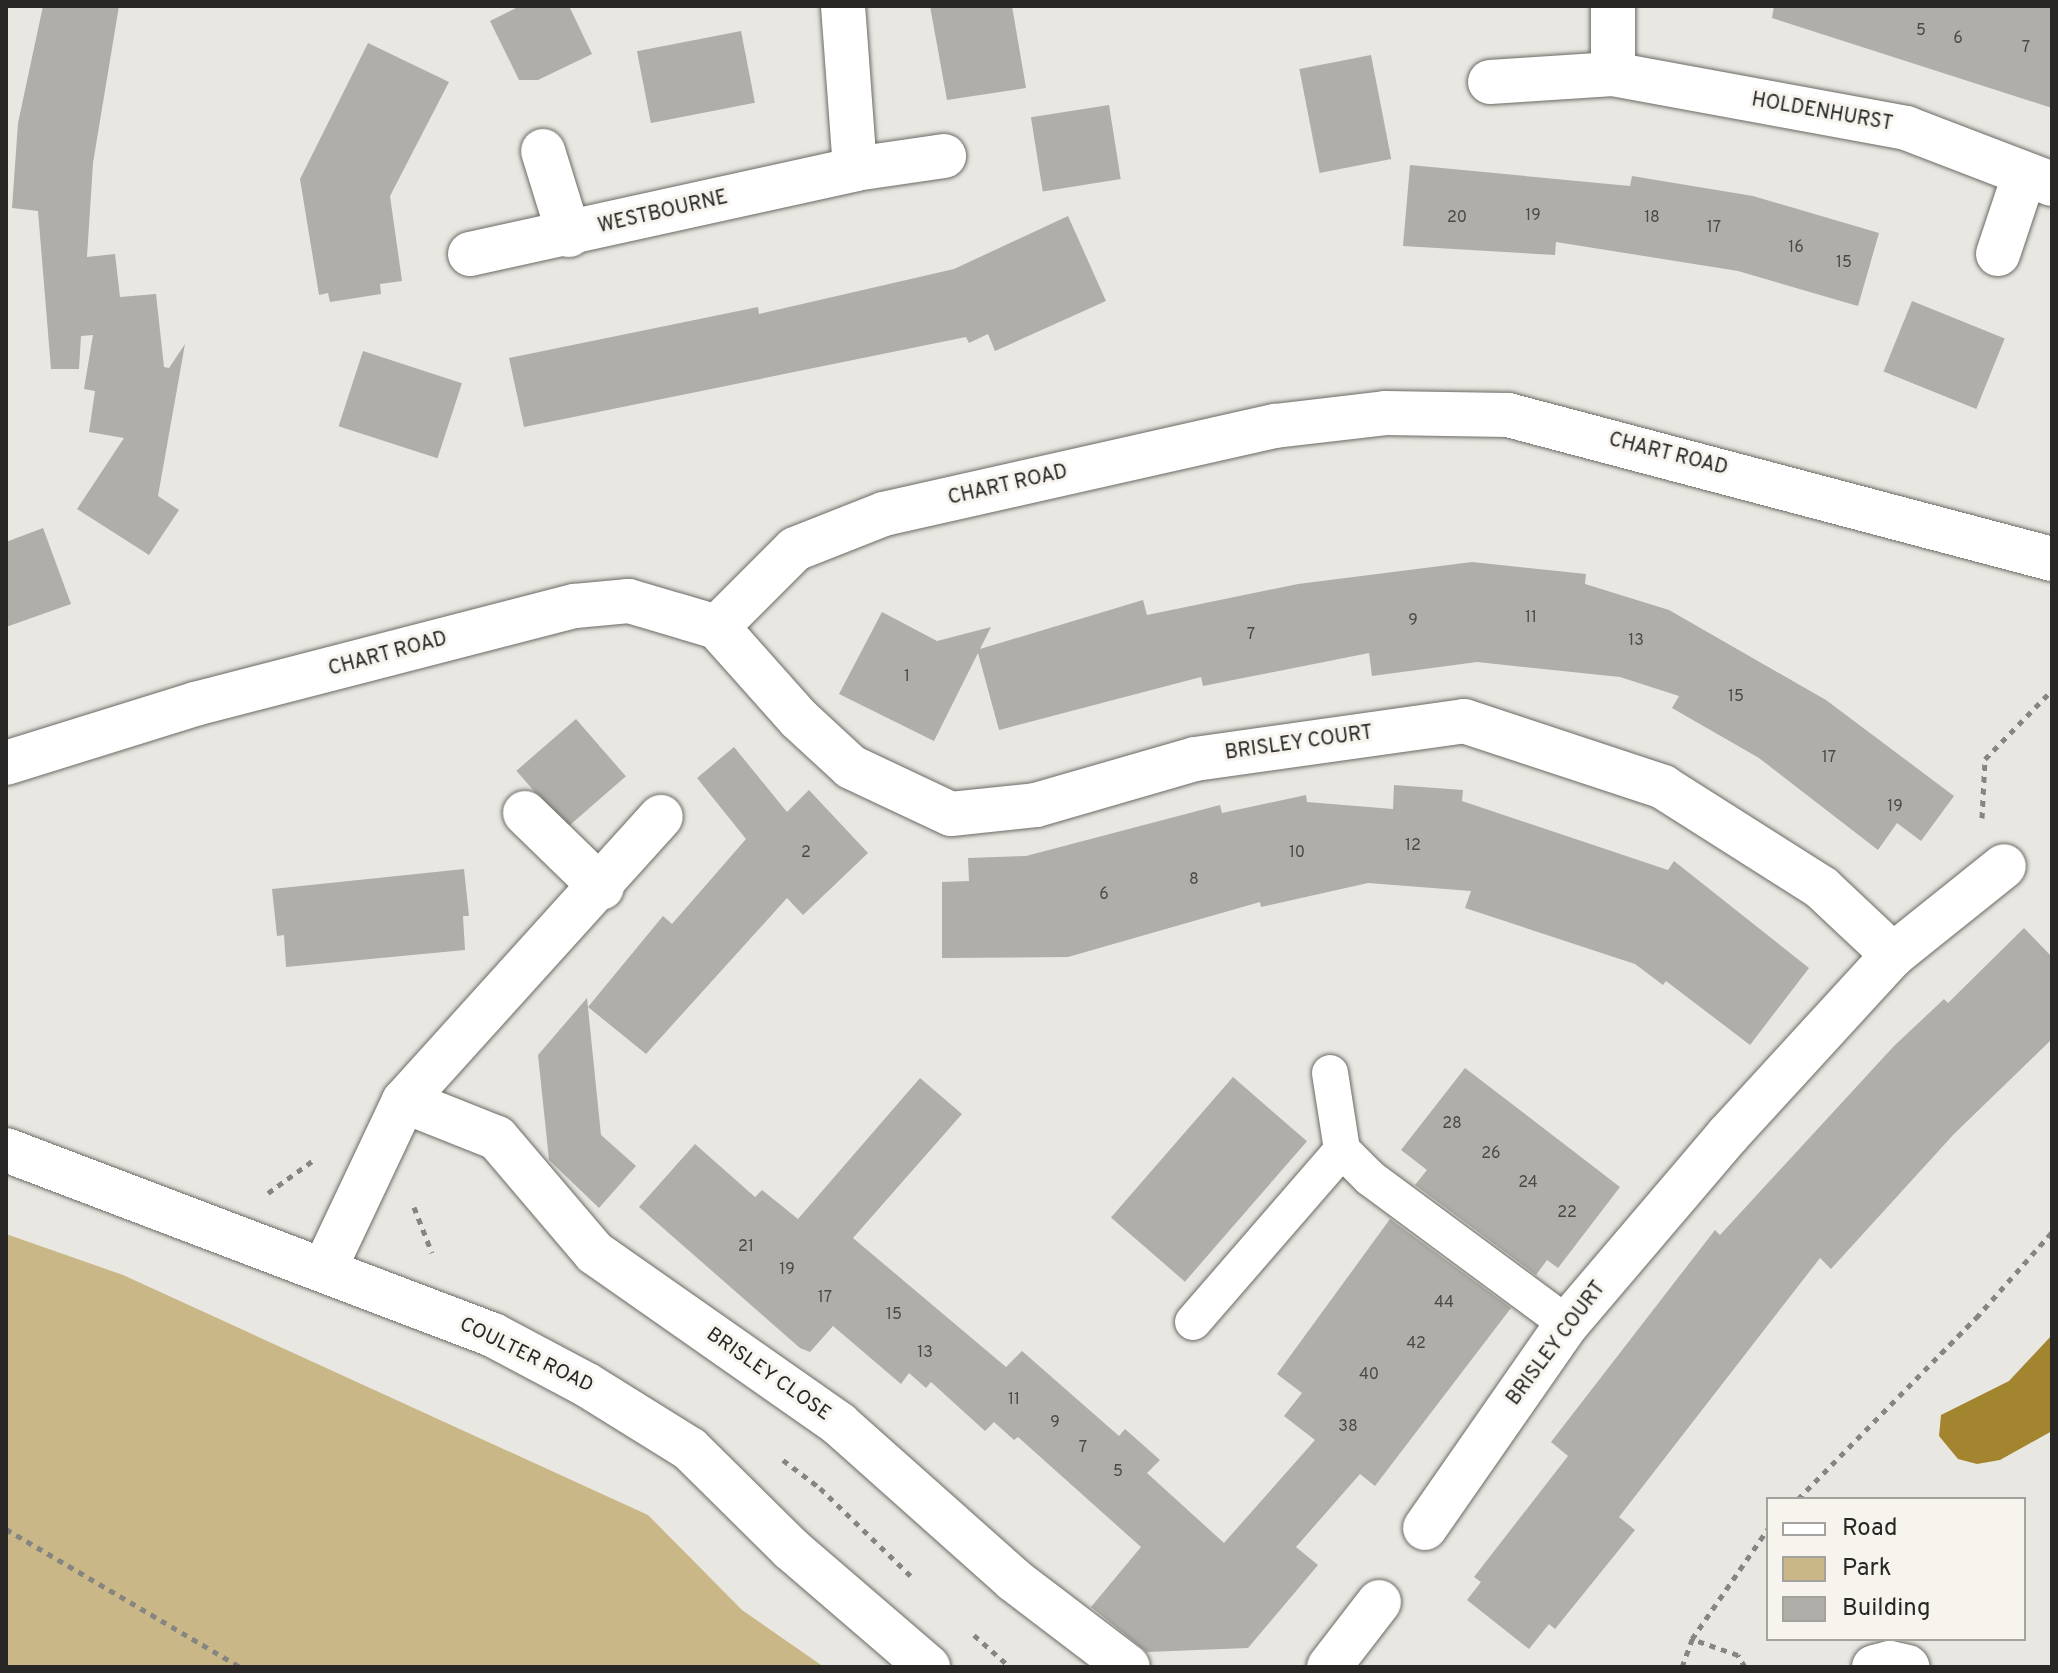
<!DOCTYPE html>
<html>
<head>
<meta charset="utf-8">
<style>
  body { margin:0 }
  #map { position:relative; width:2058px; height:1673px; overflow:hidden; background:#e9e7e1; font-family:Overpass,sans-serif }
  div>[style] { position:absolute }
  .green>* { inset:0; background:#cab787 }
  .water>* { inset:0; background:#a38530 }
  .building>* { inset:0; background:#b0aea9; transform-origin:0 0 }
  .path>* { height:5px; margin-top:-2.5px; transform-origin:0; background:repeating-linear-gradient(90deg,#868581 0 6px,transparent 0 12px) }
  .roads { filter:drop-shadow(0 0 2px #6c6a65) drop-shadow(0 0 2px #6c6a65) }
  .lane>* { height:36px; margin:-18px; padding:0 18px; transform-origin:18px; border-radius:18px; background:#fff }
  .street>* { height:44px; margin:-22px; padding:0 22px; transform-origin:22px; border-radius:22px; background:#fff }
  .secondary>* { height:44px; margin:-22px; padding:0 22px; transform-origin:22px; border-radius:22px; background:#fff }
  span { translate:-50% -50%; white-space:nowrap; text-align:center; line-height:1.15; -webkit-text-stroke:6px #f7f4ee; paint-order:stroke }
  .number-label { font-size:16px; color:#4a4946 }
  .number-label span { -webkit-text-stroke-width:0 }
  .street-label { font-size:20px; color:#282725 }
  .frame { position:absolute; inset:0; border:8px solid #282725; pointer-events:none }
  .legend { position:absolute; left:1766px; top:1497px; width:260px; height:144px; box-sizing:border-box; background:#f7f4ee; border:2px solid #a4a29e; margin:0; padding:10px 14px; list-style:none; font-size:24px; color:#282725 }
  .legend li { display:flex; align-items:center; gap:16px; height:40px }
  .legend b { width:40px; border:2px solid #a4a29e }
</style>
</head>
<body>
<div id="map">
  <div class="green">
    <i style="clip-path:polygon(6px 1234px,123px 1275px,648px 1515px,742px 1610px,824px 1667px,6px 1667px)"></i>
  </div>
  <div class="water">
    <i style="clip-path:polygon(2052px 1335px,2052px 1431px,2000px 1460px,1977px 1464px,1958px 1459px,1939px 1436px,1941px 1415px,2009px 1381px)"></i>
  </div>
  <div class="building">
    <i style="clip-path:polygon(43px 6px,119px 6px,93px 163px,87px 257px,115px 254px,120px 297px,156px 294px,164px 367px,169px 368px,185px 344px,158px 496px,179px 510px,149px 555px,77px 509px,124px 438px,89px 432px,95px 391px,84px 389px,93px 335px,81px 336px,79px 369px,51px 369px,38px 211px,12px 208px,18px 123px)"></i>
    <i style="clip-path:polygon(520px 6px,569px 6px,592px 54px,538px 80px,519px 80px,490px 21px)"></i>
    <i style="clip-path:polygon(930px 6px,1012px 6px,1026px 88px,947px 100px)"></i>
    <i style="clip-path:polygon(1774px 6px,2052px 6px,2052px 108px,1772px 18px)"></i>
    <i style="left:741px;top:31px;width:73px;height:106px;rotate:79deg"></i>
    <i style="clip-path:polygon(368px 43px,449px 82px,390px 196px,402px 281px,380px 284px,381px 294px,330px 302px,328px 293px,319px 295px,300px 179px)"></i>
    <i style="left:1371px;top:55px;width:106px;height:73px;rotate:79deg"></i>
    <i style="left:1109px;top:105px;width:75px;height:79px;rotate:81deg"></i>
    <i style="clip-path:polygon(1410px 165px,1630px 186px,1632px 176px,1753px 196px,1879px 233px,1858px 306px,1738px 271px,1556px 242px,1555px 255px,1403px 246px)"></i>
    <i style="clip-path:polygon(1068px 216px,1106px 301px,995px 351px,988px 334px,969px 343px,966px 337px,524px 427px,509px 358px,758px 307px,759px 314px,954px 269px)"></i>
    <i style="left:1912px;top:301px;width:100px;height:76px;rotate:22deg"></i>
    <i style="left:363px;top:351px;width:104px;height:79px;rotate:18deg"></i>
    <i style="clip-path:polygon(43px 528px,71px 604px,6px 627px,6px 542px)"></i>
    <i style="clip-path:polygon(1472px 562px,1586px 574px,1585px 584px,1669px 610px,1826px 700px,1954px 796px,1921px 841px,1897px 823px,1878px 850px,1759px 758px,1672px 708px,1679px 696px,1620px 677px,1477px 662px,1372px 676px,1369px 653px,1203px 686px,1201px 677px,999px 730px,978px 653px,934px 741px,839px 694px,882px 612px,937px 641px,991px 627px,980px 649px,1143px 600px,1147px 615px,1298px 584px)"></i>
    <i style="left:576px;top:719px;width:76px;height:79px;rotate:49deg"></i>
    <i style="clip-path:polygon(734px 747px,787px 812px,809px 790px,868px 853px,803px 915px,787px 898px,646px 1054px,588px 1007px,663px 916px,672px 924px,746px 839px,697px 778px)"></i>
    <i style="clip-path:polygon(1394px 785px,1463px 790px,1462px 801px,1668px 870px,1674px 861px,1809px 968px,1750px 1045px,1666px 981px,1663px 985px,1635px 964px,1465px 908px,1471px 891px,1368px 883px,1261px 907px,1260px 902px,1068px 957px,942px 958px,942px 882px,969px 881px,968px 858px,1026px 856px,1220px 805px,1222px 813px,1306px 795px,1307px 802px,1393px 809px)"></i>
    <i style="clip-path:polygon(464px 869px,469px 916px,463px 916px,465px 950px,286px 967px,284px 935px,277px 936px,272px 889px)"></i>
    <i style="clip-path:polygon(2024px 928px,2052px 957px,2052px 1039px,1954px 1134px,1831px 1269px,1820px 1258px,1619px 1517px,1635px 1530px,1555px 1629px,1549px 1624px,1529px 1649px,1467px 1600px,1481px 1582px,1474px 1577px,1568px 1456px,1551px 1442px,1715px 1230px,1720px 1235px,1894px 1046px,1944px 999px,1948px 1003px)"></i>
    <i style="clip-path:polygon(587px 998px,601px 1135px,636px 1166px,599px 1208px,549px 1160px,538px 1055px)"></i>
    <i style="clip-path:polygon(1465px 1068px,1620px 1187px,1558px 1268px,1547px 1260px,1536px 1275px,1415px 1185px,1427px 1170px,1401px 1150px)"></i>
    <i style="left:1233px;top:1077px;width:98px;height:186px;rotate:41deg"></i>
    <i style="clip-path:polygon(920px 1078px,962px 1114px,853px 1238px,1006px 1367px,1022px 1351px,1119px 1436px,1125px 1429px,1160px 1460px,1147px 1473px,1224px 1543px,1315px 1440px,1284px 1416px,1302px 1393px,1277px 1374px,1390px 1219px,1511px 1308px,1375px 1486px,1360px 1474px,1296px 1547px,1318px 1565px,1248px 1648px,1147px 1652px,1091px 1607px,1141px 1547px,1018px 1437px,1014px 1440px,994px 1422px,985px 1431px,931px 1382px,926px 1388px,909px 1373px,901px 1384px,833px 1326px,810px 1352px,800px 1348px,639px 1207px,695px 1144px,755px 1197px,762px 1190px,798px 1219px)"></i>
  </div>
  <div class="path">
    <i style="left:1982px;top:818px;width:59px;rotate:-87.1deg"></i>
    <i style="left:1985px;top:759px;width:96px;rotate:-45.8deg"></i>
    <i style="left:268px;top:1193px;width:58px;rotate:-35.9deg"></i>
    <i style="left:414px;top:1207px;width:49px;rotate:68.6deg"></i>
    <i style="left:783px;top:1460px;width:46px;rotate:37.1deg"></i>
    <i style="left:820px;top:1488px;width:131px;rotate:44.1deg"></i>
    <i style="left:1798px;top:1499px;width:254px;rotate:-45.5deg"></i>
    <i style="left:1976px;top:1318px;width:115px;rotate:-48.5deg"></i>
    <i style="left:6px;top:1529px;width:272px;rotate:30.5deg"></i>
    <i style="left:974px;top:1635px;width:48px;rotate:41.6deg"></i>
    <i style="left:1682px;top:1667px;width:30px;rotate:-70deg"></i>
    <i style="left:1745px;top:1667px;width:14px;rotate:-120deg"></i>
    <i style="left:1738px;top:1655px;width:49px;rotate:-160.8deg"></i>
    <i style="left:1692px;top:1639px;width:134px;rotate:-55.4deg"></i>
  </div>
  <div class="roads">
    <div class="lane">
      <i style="left:1330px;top:1073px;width:78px;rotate:81.1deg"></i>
      <i style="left:1342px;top:1150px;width:40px;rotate:45deg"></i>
      <i style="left:1370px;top:1178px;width:245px;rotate:36.5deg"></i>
      <i style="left:1193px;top:1322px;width:228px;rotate:-49.1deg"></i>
    </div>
    <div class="street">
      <i style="left:1613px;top:6px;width:68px;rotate:90deg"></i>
      <i style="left:1490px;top:82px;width:123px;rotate:-3.7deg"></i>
      <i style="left:1613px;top:74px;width:298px;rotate:10.4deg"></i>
      <i style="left:1906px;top:128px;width:156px;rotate:21deg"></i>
      <i style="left:543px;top:151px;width:88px;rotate:72.8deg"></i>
      <i style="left:855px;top:169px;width:90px;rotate:-8.3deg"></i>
      <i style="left:470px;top:254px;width:394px;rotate:-12.4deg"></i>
      <i style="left:855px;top:169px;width:163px;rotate:-94.2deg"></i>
      <i style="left:1998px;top:254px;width:82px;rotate:-71.6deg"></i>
      <i style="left:717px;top:627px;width:110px;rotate:-45deg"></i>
      <i style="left:795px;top:549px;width:96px;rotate:-21.5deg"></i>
      <i style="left:884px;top:514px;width:401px;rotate:-12.7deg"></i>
      <i style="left:1275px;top:426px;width:111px;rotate:-6.7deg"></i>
      <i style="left:1385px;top:413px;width:123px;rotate:0.9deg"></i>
      <i style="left:1508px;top:415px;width:563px;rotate:14.83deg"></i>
      <i style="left:717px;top:627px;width:123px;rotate:48.3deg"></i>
      <i style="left:799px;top:719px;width:71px;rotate:42.7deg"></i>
      <i style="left:851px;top:767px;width:110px;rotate:25.2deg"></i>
      <i style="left:951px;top:814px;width:85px;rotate:-6deg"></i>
      <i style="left:1036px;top:805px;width:166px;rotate:-16.1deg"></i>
      <i style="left:1195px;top:759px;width:272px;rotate:-8deg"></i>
      <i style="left:1464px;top:721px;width:210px;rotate:18.3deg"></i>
      <i style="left:1663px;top:787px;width:188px;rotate:32.4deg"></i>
      <i style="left:1822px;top:888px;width:98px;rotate:43.3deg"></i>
      <i style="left:6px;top:763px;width:198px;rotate:-17.3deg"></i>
      <i style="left:195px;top:704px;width:392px;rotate:-14.5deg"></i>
      <i style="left:575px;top:606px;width:54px;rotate:-5.3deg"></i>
      <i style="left:629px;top:601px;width:92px;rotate:16.5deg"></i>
      <i style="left:525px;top:813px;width:107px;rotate:44.2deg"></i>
      <i style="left:404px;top:1101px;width:100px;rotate:21.7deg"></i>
      <i style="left:497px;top:1138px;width:151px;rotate:49.6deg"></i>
      <i style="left:595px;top:1253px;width:298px;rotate:35deg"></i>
      <i style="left:839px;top:1424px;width:234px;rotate:41.7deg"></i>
      <i style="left:1014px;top:1580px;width:143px;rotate:37.3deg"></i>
      <i style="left:324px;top:1270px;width:187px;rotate:-64.7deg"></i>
      <i style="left:404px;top:1101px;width:383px;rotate:-47.9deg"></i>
      <i style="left:1425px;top:1528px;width:249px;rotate:-55.2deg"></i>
      <i style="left:1567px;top:1324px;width:248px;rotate:-49.6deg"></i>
      <i style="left:1728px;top:1135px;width:244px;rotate:-47.5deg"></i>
      <i style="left:1893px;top:955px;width:142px;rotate:-38.7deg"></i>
      <i style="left:1329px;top:1667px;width:82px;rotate:-52.4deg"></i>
      <i style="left:1874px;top:1667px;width:16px;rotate:-14deg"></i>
      <i style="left:1890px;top:1663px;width:18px;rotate:13deg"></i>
    </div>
    <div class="secondary">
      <i style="left:6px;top:1150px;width:521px;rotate:20.8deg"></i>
      <i style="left:493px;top:1335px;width:106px;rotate:28deg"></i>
      <i style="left:587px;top:1385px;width:121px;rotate:31.9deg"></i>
      <i style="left:690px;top:1449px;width:142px;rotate:44.7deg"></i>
      <i style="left:791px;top:1549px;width:181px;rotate:40.7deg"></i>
    </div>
  </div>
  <div class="number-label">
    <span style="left:1921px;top:31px">5</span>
    <span style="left:1958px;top:39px">6</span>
    <span style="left:2026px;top:48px">7</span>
    <span style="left:1533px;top:216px">19</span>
    <span style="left:1457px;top:218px">20</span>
    <span style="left:1652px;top:218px">18</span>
    <span style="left:1714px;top:228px">17</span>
    <span style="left:1796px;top:248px">16</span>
    <span style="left:1844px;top:263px">15</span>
    <span style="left:1531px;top:618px">11</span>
    <span style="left:1413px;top:621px">9</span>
    <span style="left:1251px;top:635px">7</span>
    <span style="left:1636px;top:641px">13</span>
    <span style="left:907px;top:677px">1</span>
    <span style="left:1736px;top:697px">15</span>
    <span style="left:1829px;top:758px">17</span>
    <span style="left:1895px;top:807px">19</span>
    <span style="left:1413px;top:846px">12</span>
    <span style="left:806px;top:853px">2</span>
    <span style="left:1297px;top:853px">10</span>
    <span style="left:1194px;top:880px">8</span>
    <span style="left:1104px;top:895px">6</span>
    <span style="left:1452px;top:1124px">28</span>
    <span style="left:1491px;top:1154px">26</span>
    <span style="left:1528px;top:1183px">24</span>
    <span style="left:1567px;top:1213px">22</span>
    <span style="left:746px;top:1247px">21</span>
    <span style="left:787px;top:1270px">19</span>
    <span style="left:825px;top:1298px">17</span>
    <span style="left:1444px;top:1303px">44</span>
    <span style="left:894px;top:1315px">15</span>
    <span style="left:1416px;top:1344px">42</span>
    <span style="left:925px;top:1353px">13</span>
    <span style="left:1369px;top:1375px">40</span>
    <span style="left:1014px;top:1400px">11</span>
    <span style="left:1055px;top:1423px">9</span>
    <span style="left:1348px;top:1427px">38</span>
    <span style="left:1083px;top:1448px">7</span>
    <span style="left:1118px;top:1472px">5</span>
  </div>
  <div class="street-label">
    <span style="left:1822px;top:113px;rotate:10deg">HOLDENHURST</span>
    <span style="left:663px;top:213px;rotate:-13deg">WESTBOURNE</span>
    <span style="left:1668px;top:455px;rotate:14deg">CHART ROAD</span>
    <span style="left:1008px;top:486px;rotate:-13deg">CHART ROAD</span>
    <span style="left:388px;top:655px;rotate:-15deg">CHART ROAD</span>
    <span style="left:1299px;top:744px;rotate:-8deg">BRISLEY COURT</span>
    <span style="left:1557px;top:1344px;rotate:-53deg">BRISLEY COURT</span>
    <span style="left:526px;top:1356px;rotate:26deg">COULTER ROAD</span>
    <span style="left:768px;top:1375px;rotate:35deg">BRISLEY CLOSE</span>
  </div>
  <div class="frame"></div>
  <ul class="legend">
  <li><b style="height:10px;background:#fff"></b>Road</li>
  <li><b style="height:22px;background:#cab787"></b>Park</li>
  <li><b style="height:22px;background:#b0aea9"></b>Building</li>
  </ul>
</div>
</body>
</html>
